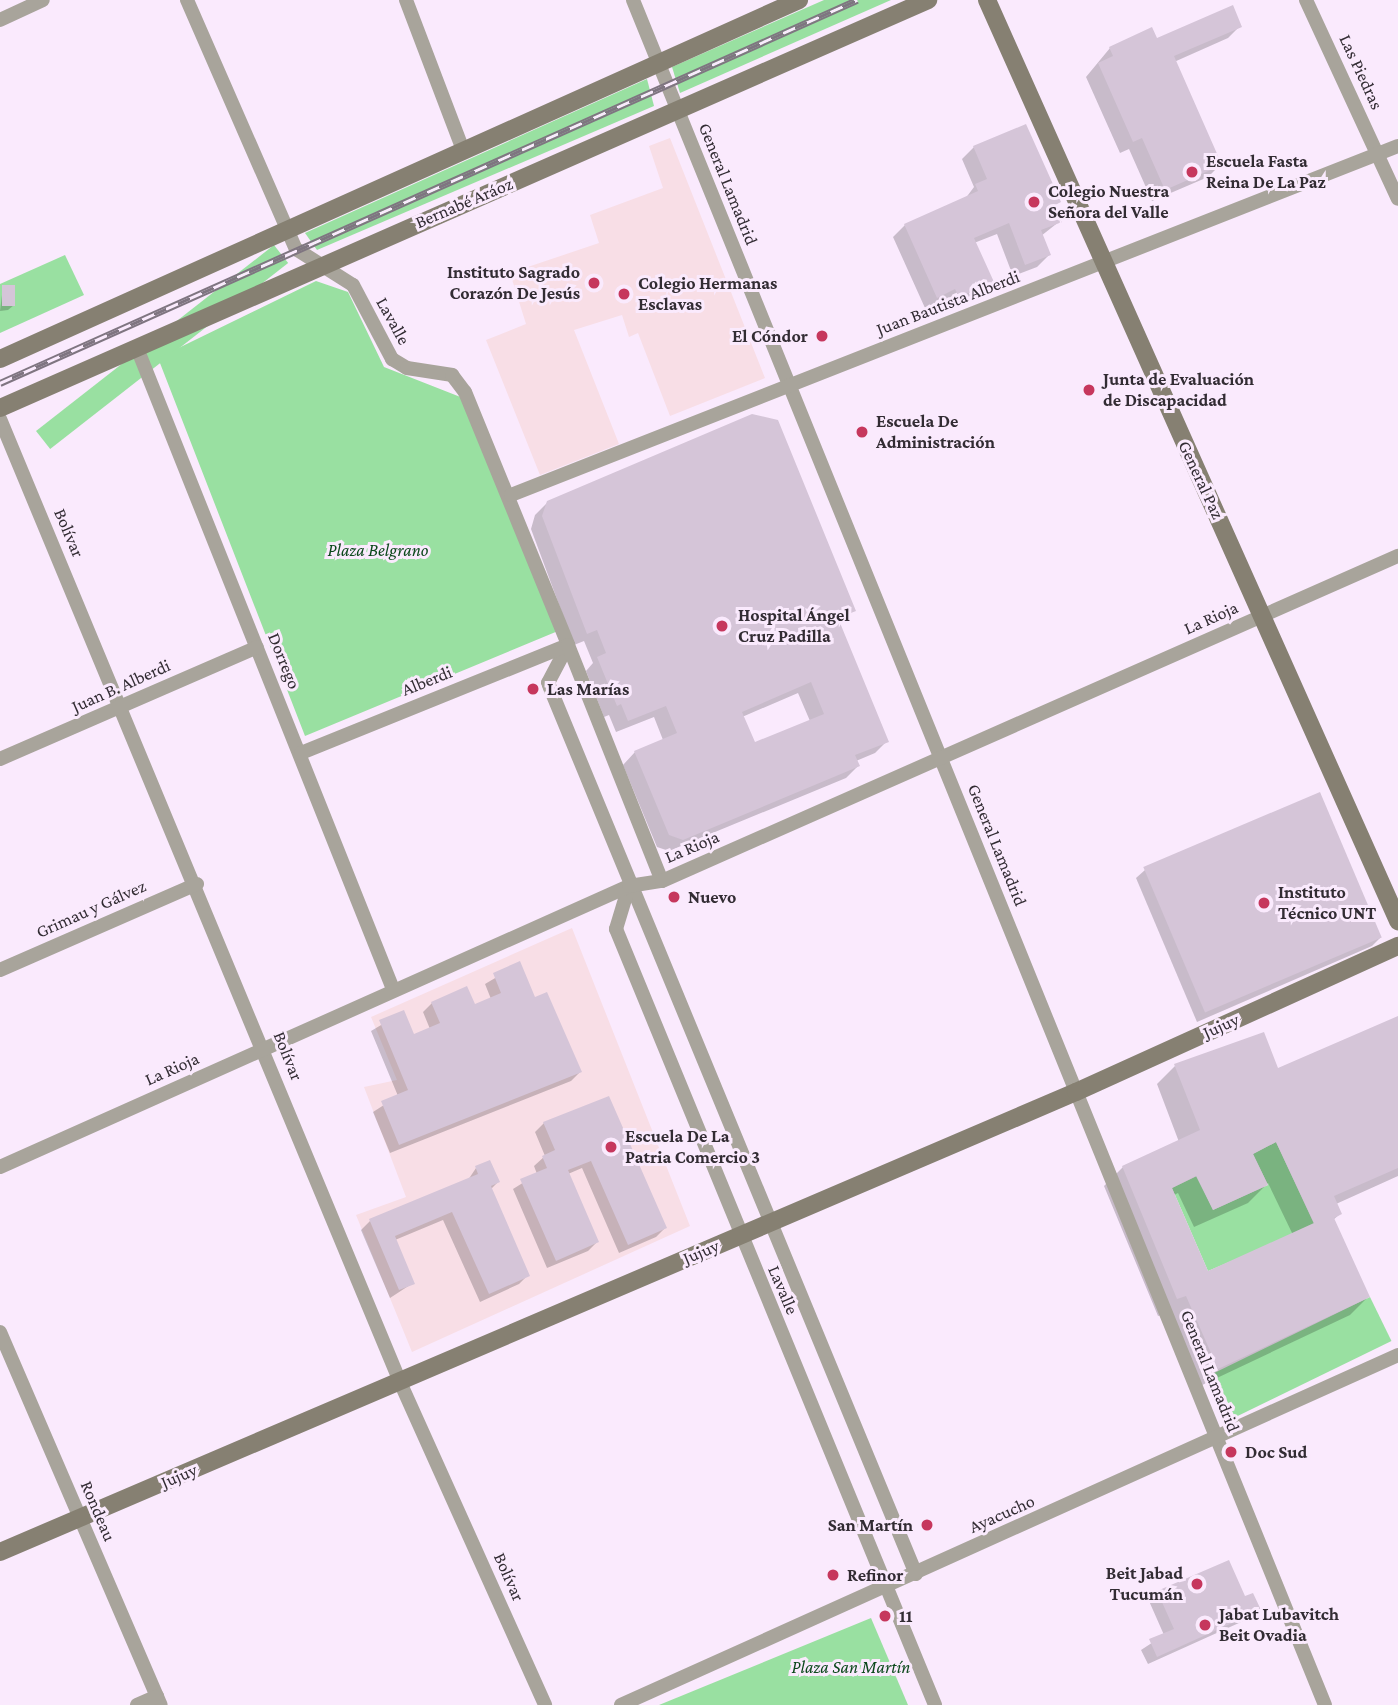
<!DOCTYPE html>
<html>
<head>
<meta charset="utf-8">
<style>
  body { margin:0 }
  #map { position:relative; width:1398px; height:1705px; overflow:hidden; background:#faeafd; font-family:"Crimson Pro",serif }
  div>[style] { position:absolute }
  .education>* { inset:0; background:#f8dee6 }
  .green>* { inset:0; background:#99e0a1; transform-origin:0 0 }
  .shadow>* { inset:0; background:#0003 }
  .building>* { inset:0; background:#d5c5d8; transform-origin:0 0 }
  .street>* { height:14px; margin:-7px; padding:0 7px; transform-origin:7px; border-radius:7px; background:#a8a49b }
  .secondary>* { height:18px; margin:-9px; padding:0 9px; transform-origin:9px; border-radius:9px; background:#868072 }
  .rail>* { height:7px; margin-top:-3.5px; transform-origin:0; background:repeating-linear-gradient(90deg,#faeafd 0 13px,#7f7581 0 26px); box-sizing:border-box; border-block:2px solid #7f7581 }
  .dots>* { width:19px; height:19px; translate:-50% -50%; box-sizing:border-box; border:4px solid #faeafd; border-radius:50% }
  span { translate:-50% -50%; white-space:nowrap; text-align:center; line-height:1.15; -webkit-text-stroke:6px #faeafd; paint-order:stroke }
  .street-label { font-size:18px; color:#322c33 }
  .poi-label { font-size:18px; color:#322c33; font-weight:700 }
  .left { translate:0 -50%; text-align:left }
  .right { translate:-100% -50%; text-align:right }
  .park-label { font-size:18px; color:#0b481b; font-style:italic }
</style>
</head>
<body>
<div id="map">
  <div class="education">
    <i style="clip-path:polygon(670px 138px,765px 378px,670px 416px,638px 333px,629px 337px,622px 315px,574px 330px,619px 444px,540px 475px,486px 340px,526px 324px,510px 273px,599px 243px,590px 215px,663px 188px,649px 146px)"></i>
    <i style="clip-path:polygon(572px 928px,690px 1226px,412px 1352px,356px 1215px,406px 1197px,364px 1087px,397px 1080px,371px 1017px)"></i>
  </div>
  <div class="green">
    <i style="clip-path:polygon(824px 0,891px 0,680px 93px,672px 67px)"></i>
    <i style="clip-path:polygon(647px 79px,654px 106px,317px 250px,305px 233px)"></i>
    <i style="left:274px;top:245px;width:23px;height:302px;rotate:52deg"></i>
    <i style="clip-path:polygon(65px 255px,84px 295px,0 333px,0 284px)"></i>
    <i style="clip-path:polygon(316px 281px,348px 292px,384px 367px,463px 398px,558px 631px,305px 736px,158px 358px)"></i>
    <i style="clip-path:polygon(1276px 1142px,1315px 1226px,1208px 1271px,1172px 1188px,1197px 1176px,1213px 1210px,1268px 1185px,1253px 1154px)"></i>
    <i style="left:1370px;top:1297px;width:49px;height:174px;rotate:64deg"></i>
    <i style="clip-path:polygon(871px 1618px,908px 1705px,659px 1705px)"></i>
  </div>
  <div class="shadow">
    <i style="clip-path:polygon(1240px 26px,1228px 38px,1174px 62px,1220px 165px,1208px 177px,1152px 201px,1129px 149px,1120px 153px,1086px 77px,1110px 48px)"></i>
    <i style="clip-path:polygon(974px 147px,1059px 202px,1054px 206px,1060px 221px,1041px 236px,1049px 255px,1037px 267px,1013px 276px,997px 234px,974px 243px,991px 281px,980px 293px,947px 307px,943px 300px,925px 308px,893px 237px,905px 225px,965px 199px,974px 187px,962px 159px)"></i>
    <i style="clip-path:polygon(3px 287px,14px 305px,8px 310px,0 311px)"></i>
    <i style="clip-path:polygon(evenodd,548px 502px,854px 610px,839px 624px,887px 741px,875px 753px,856px 761px,858px 766px,846px 778px,669px 851px,657px 847px,623px 765px,635px 752px,663px 740px,654px 717px,616px 732px,609px 715px,604px 717px,586px 671px,593px 663px,584px 641px,574px 645px,531px 529px,535px 515px,548px 502px,798px 693px,810px 721px,754px 744px,742px 717px,798px 693px)"></i>
    <i style="clip-path:polygon(1145px 870px,1381px 937px,1372px 946px,1197px 1022px,1136px 878px)"></i>
    <i style="clip-path:polygon(519px 964px,534px 999px,580px 1072px,571px 1081px,390px 1153px,373px 1112px,398px 1096px,371px 1031px,403px 1012px,413px 1036px,430px 1029px,423px 1012px,432px 1003px,474px 1006px,491px 999px,485px 984px)"></i>
    <i style="clip-path:polygon(evenodd,1398px 1017px,1398px 1176px,1336px 1204px,1340px 1214px,1333px 1220px,1368px 1297px,1350px 1315px,1200px 1386px,1168px 1313px,1158px 1316px,1104px 1186px,1123px 1167px,1179px 1142px,1157px 1084px,1175px 1066px,1277px 1070px,1398px 1017px,1268px 1183px,1293px 1235px,1207px 1273px,1174px 1195px,1178px 1193px,1194px 1227px,1248px 1203px,1268px 1183px)"></i>
    <i style="clip-path:polygon(608px 1098px,665px 1228px,656px 1237px,619px 1253px,582px 1168px,568px 1174px,597px 1242px,588px 1251px,547px 1268px,513px 1189px,537px 1174px,534px 1166px,545px 1156px,535px 1132px,544px 1123px)"></i>
    <i style="clip-path:polygon(490px 1162px,498px 1182px,491px 1189px,528px 1275px,519px 1284px,480px 1302px,443px 1220px,395px 1240px,413px 1283px,390px 1298px,361px 1230px,370px 1221px,468px 1180px,476px 1168px)"></i>
    <i style="clip-path:polygon(1158px 1592px,1244px 1599px,1259px 1609px,1250px 1618px,1148px 1664px,1141px 1650px,1164px 1635px,1149px 1601px)"></i>
  </div>
  <div class="building">
    <i style="clip-path:polygon(1233px 5px,1242px 27px,1174px 56px,1222px 165px,1165px 190px,1142px 138px,1133px 142px,1098px 63px,1113px 56px,1109px 47px,1152px 27px,1157px 38px)"></i>
    <i style="clip-path:polygon(1026px 124px,1061px 202px,1055px 205px,1062px 222px,1041px 230px,1051px 255px,1025px 265px,1009px 223px,974px 238px,994px 282px,959px 297px,955px 289px,937px 298px,904px 224px,978px 191px,975px 184px,987px 179px,973px 146px)"></i>
    <i style="left:2px;top:285px;width:13px;height:21px"></i>
    <i style="clip-path:polygon(evenodd,752px 414px,778px 420px,856px 611px,838px 618px,889px 742px,855px 755px,860px 766px,683px 840px,669px 835px,634px 751px,677px 733px,666px 706px,628px 721px,621px 704px,617px 706px,597px 657px,606px 653px,597px 630px,587px 634px,542px 516px,547px 501px,752px 414px,811px 682px,824px 714px,755px 742px,742px 712px,811px 682px)"></i>
    <i style="left:1320px;top:792px;width:158px;height:192px;rotate:67deg"></i>
    <i style="clip-path:polygon(520px 961px,535px 997px,547px 992px,582px 1072px,399px 1145px,381px 1101px,408px 1090px,379px 1020px,404px 1010px,414px 1034px,440px 1023px,431px 1002px,467px 986px,475px 1004px,501px 993px,493px 973px)"></i>
    <i style="clip-path:polygon(evenodd,1398px 1016px,1398px 1168px,1334px 1196px,1342px 1214px,1334px 1218px,1370px 1297px,1218px 1369px,1186px 1296px,1177px 1299px,1122px 1166px,1200px 1130px,1174px 1064px,1264px 1032px,1278px 1068px,1398px 1016px,1276px 1142px,1314px 1223px,1208px 1271px,1172px 1188px,1196px 1176px,1213px 1210px,1268px 1185px,1253px 1154px,1276px 1142px)"></i>
    <i style="clip-path:polygon(609px 1096px,667px 1228px,628px 1245px,591px 1161px,568px 1170px,599px 1242px,556px 1261px,520px 1179px,547px 1168px,542px 1156px,555px 1150px,543px 1122px)"></i>
    <i style="clip-path:polygon(490px 1160px,500px 1182px,491px 1186px,530px 1276px,489px 1294px,452px 1212px,395px 1236px,415px 1284px,399px 1290px,369px 1219px,478px 1174px,475px 1166px)"></i>
    <i style="clip-path:polygon(1229px 1560px,1245px 1596px,1253px 1593px,1261px 1610px,1157px 1657px,1149px 1639px,1174px 1629px,1157px 1591px)"></i>
  </div>
  <div class="street">
    <i style="left:187px;top:0;width:272px;rotate:66.4deg"></i>
    <i style="left:296px;top:249px;width:67px;rotate:32.3deg"></i>
    <i style="left:353px;top:285px;width:84px;rotate:62.2deg"></i>
    <i style="left:392px;top:359px;width:17px;rotate:31deg"></i>
    <i style="left:407px;top:368px;width:46px;rotate:8.8deg"></i>
    <i style="left:452px;top:375px;width:21px;rotate:53deg"></i>
    <i style="left:465px;top:392px;width:273px;rotate:67.8deg"></i>
    <i style="left:568px;top:645px;width:43px;rotate:117.8deg"></i>
    <i style="left:548px;top:683px;width:964px;rotate:67.56deg"></i>
    <i style="left:406px;top:0;width:160px;rotate:69.2deg"></i>
    <i style="left:633px;top:0;width:1840px;rotate:67.91deg"></i>
    <i style="left:1306px;top:0;width:219px;rotate:65.2deg"></i>
    <i style="left:0;top:20px;width:47px;rotate:-24.9deg"></i>
    <i style="left:137px;top:348px;width:690px;rotate:68.23deg"></i>
    <i style="left:0;top:419px;width:1043px;rotate:67.44deg"></i>
    <i style="left:400px;top:1382px;width:354px;rotate:65.8deg"></i>
    <i style="left:511px;top:495px;width:953px;rotate:-21.48deg"></i>
    <i style="left:301px;top:753px;width:288px;rotate:-22deg"></i>
    <i style="left:568px;top:645px;width:254px;rotate:68.3deg"></i>
    <i style="left:0;top:759px;width:280px;rotate:-23.5deg"></i>
    <i style="left:629px;top:886px;width:45px;rotate:106.8deg"></i>
    <i style="left:616px;top:929px;width:839px;rotate:67.65deg"></i>
    <i style="left:0;top:970px;width:215px;rotate:-23.6deg"></i>
    <i style="left:0;top:1167px;width:689px;rotate:-24.07deg"></i>
    <i style="left:629px;top:886px;width:33px;rotate:-9deg"></i>
    <i style="left:662px;top:881px;width:805px;rotate:-23.83deg"></i>
    <i style="left:0;top:1332px;width:406px;rotate:66.7deg"></i>
    <i style="left:137px;top:1705px;width:22px;rotate:-24deg"></i>
    <i style="left:621px;top:1705px;width:852px;rotate:-24.25deg"></i>
  </div>
  <div class="secondary">
    <i style="left:987px;top:0;width:1009px;rotate:65.95deg"></i>
    <i style="left:0;top:359px;width:876px;rotate:-24.19deg"></i>
    <i style="left:0;top:408px;width:1014px;rotate:-23.73deg"></i>
    <i style="left:0;top:1552px;width:1170px;rotate:-23.15deg"></i>
    <i style="left:1076px;top:1092px;width:354px;rotate:-24.4deg"></i>
  </div>
  <div class="rail">
    <i style="left:0;top:383px;width:939px;rotate:-24.08deg"></i>
  </div>
  <div class="dots">
    <i style="left:1192px;top:172px;background:#c6375d"></i>
    <i style="left:1034px;top:202px;background:#c6375d"></i>
    <i style="left:594px;top:283px;background:#c6375d"></i>
    <i style="left:624px;top:294px;background:#c6375d"></i>
    <i style="left:822px;top:336px;background:#c6375d"></i>
    <i style="left:1089px;top:390px;background:#c6375d"></i>
    <i style="left:862px;top:432px;background:#c6375d"></i>
    <i style="left:722px;top:626px;background:#c6375d"></i>
    <i style="left:533px;top:689px;background:#c6375d"></i>
    <i style="left:674px;top:897px;background:#c6375d"></i>
    <i style="left:1264px;top:903px;background:#c6375d"></i>
    <i style="left:611px;top:1147px;background:#c6375d"></i>
    <i style="left:1231px;top:1452px;background:#c6375d"></i>
    <i style="left:927px;top:1525px;background:#c6375d"></i>
    <i style="left:833px;top:1575px;background:#c6375d"></i>
    <i style="left:1197px;top:1584px;background:#c6375d"></i>
    <i style="left:885px;top:1616px;background:#c6375d"></i>
    <i style="left:1205px;top:1625px;background:#c6375d"></i>
  </div>
  <div class="street-label">
    <span style="left:1361px;top:72px;rotate:65deg">Las Piedras</span>
    <span style="left:728px;top:184px;rotate:68deg">General Lamadrid</span>
    <span style="left:464px;top:203px;rotate:-23deg">Bernabé Aráoz</span>
    <span style="left:948px;top:303px;rotate:-21deg">Juan Bautista Alberdi</span>
    <span style="left:393px;top:321px;rotate:61deg">Lavalle</span>
    <span style="left:1201px;top:480px;rotate:65deg">General Paz</span>
    <span style="left:69px;top:533px;rotate:67deg">Bolívar</span>
    <span style="left:1211px;top:618px;rotate:-24deg">La Rioja</span>
    <span style="left:284px;top:661px;rotate:68deg">Dorrego</span>
    <span style="left:427px;top:681px;rotate:-22deg">Alberdi</span>
    <span style="left:121px;top:686px;rotate:-24deg">Juan B. Alberdi</span>
    <span style="left:997px;top:845px;rotate:68deg">General Lamadrid</span>
    <span style="left:692px;top:847px;rotate:-23deg">La Rioja</span>
    <span style="left:91px;top:909px;rotate:-24deg">Grimau y Gálvez</span>
    <span style="left:1221px;top:1026px;rotate:-24deg">Jujuy</span>
    <span style="left:288px;top:1056px;rotate:68deg">Bolívar</span>
    <span style="left:172px;top:1069px;rotate:-24deg">La Rioja</span>
    <span style="left:701px;top:1252px;rotate:-23deg">Jujuy</span>
    <span style="left:783px;top:1290px;rotate:67deg">Lavalle</span>
    <span style="left:1210px;top:1371px;rotate:68deg">General Lamadrid</span>
    <span style="left:179px;top:1476px;rotate:-23deg">Jujuy</span>
    <span style="left:98px;top:1511px;rotate:67deg">Rondeau</span>
    <span style="left:1002px;top:1514px;rotate:-24deg">Ayacucho</span>
    <span style="left:509px;top:1577px;rotate:66deg">Bolívar</span>
  </div>
  <div class="poi-label">
    <span class="left" style="left:1206px;top:172px">Escuela Fasta<br>Reina De La Paz</span>
    <span class="left" style="left:1048px;top:202px">Colegio Nuestra<br>Señora del Valle</span>
    <span class="right" style="left:580px;top:283px">Instituto Sagrado<br>Corazón De Jesús</span>
    <span class="left" style="left:638px;top:294px">Colegio Hermanas<br>Esclavas</span>
    <span class="right" style="left:808px;top:336px">El Cóndor</span>
    <span class="left" style="left:1103px;top:390px">Junta de Evaluación<br>de Discapacidad</span>
    <span class="left" style="left:876px;top:432px">Escuela De<br>Administración</span>
    <span class="left" style="left:738px;top:626px">Hospital Ángel<br>Cruz Padilla</span>
    <span class="left" style="left:547px;top:689px">Las Marías</span>
    <span class="left" style="left:1278px;top:903px">Instituto<br>Técnico UNT</span>
    <span class="left" style="left:688px;top:897px">Nuevo</span>
    <span class="left" style="left:625px;top:1147px">Escuela De La<br>Patria Comercio 3</span>
    <span class="left" style="left:1245px;top:1452px">Doc Sud</span>
    <span class="right" style="left:913px;top:1525px">San Martín</span>
    <span class="right" style="left:1183px;top:1584px">Beit Jabad<br>Tucumán</span>
    <span class="left" style="left:847px;top:1575px">Refinor</span>
    <span class="left" style="left:1219px;top:1625px">Jabat Lubavitch<br>Beit Ovadia</span>
    <span class="left" style="left:899px;top:1616px">11</span>
  </div>
  <div class="park-label">
    <span style="left:378px;top:550px">Plaza Belgrano</span>
    <span style="left:851px;top:1667px">Plaza San Martín</span>
  </div>
</div>
</body>
</html>
